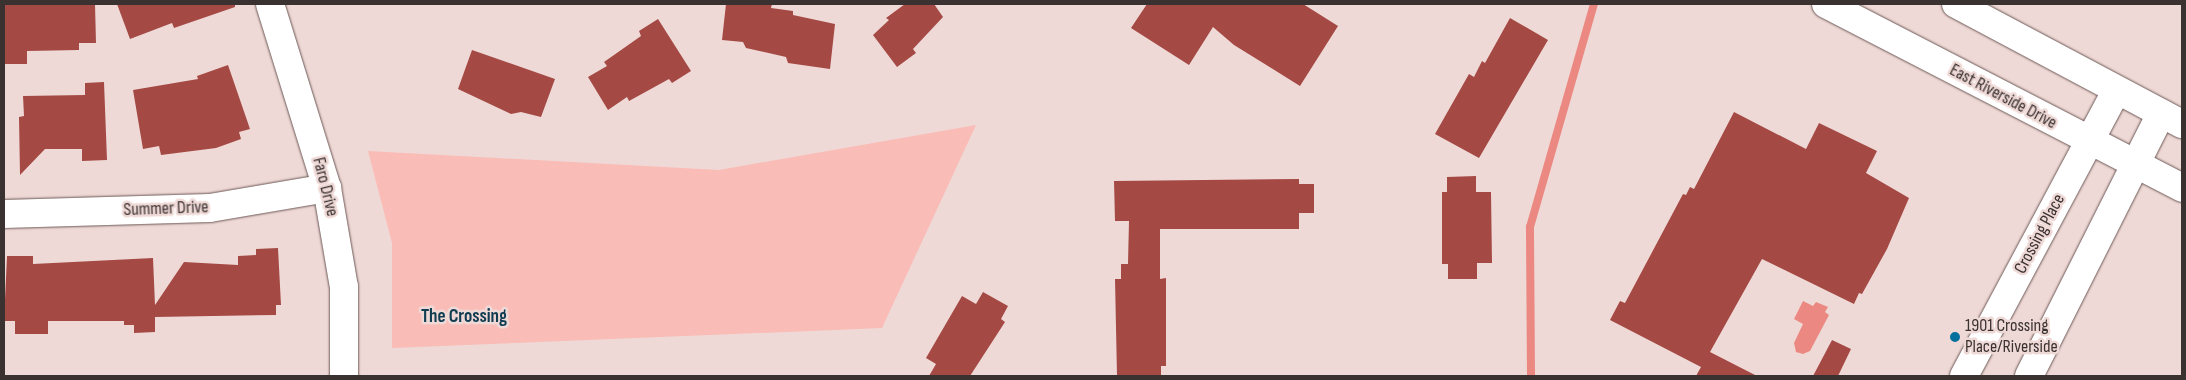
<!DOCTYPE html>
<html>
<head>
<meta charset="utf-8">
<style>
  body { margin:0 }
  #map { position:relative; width:2186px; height:380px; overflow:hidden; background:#efd9d6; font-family:"Sofia Sans Condensed",sans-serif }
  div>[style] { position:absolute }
  .green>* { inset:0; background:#fabcb6 }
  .water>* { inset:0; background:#eb8881 }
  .stream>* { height:8px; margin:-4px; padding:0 4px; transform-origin:4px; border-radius:4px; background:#eb8881 }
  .building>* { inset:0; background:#a44944 }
  .roads { filter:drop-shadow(0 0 1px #6c5957) drop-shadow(0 0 1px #6c5957) }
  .minor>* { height:28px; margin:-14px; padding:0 14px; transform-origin:14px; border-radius:14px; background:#fff }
  .major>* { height:28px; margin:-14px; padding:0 14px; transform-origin:14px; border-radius:14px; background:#fff }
  .dots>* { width:14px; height:14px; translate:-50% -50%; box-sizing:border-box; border:2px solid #efd9d6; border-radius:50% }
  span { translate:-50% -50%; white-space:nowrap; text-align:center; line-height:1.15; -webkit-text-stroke:5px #efd9d6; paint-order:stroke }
  .street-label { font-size:18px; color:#3a3231 }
  .poi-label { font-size:18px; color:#3a3231 }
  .left { translate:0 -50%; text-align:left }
  .neighbourhood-label { font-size:19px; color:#103c51; font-weight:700 }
  .frame { position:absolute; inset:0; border:5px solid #3a3231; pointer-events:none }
</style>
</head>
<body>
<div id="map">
  <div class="green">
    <i style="clip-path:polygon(976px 125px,882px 328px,392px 348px,392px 243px,368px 151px,719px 170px)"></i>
  </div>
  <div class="water">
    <i style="clip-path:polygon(1803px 301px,1813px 306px,1816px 302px,1828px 307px,1825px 312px,1829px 315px,1810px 351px,1803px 354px,1796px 352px,1794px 343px,1803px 324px,1794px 319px)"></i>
  </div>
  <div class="stream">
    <i style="left:1531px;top:376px;width:149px;rotate:-90.4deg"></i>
    <i style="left:1530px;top:227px;width:232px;rotate:-74deg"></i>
  </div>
  <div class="building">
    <i style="clip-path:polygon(4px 4px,95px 4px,96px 43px,79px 43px,79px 50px,27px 51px,27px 64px,4px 64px)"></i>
    <i style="clip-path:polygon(117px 4px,235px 4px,235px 7px,174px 28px,172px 23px,130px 39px)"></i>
    <i style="clip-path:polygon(726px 4px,772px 4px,771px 8px,793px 11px,793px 15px,835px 24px,830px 69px,788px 63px,786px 57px,746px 48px,743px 42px,722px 40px)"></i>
    <i style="clip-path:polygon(905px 4px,934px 4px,943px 17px,913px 49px,916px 53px,897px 67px,873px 35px,889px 20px,886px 18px)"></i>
    <i style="clip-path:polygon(1147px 4px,1303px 4px,1338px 26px,1300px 86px,1234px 45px,1213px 27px,1189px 65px,1131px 28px)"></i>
    <i style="clip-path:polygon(1510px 18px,1548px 40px,1479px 158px,1435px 134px,1469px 74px,1474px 77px,1482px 61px,1485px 63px)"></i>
    <i style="clip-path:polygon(658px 19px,691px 71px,672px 83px,669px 79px,629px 101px,627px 97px,608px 110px,588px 77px,607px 66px,604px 62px,641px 36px,639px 31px)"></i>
    <i style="clip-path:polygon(472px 50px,555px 79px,541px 117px,521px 112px,511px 114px,458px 89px)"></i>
    <i style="clip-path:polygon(228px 65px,250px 129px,239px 132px,241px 139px,216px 148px,161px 155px,159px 146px,143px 149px,133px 90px,198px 79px,197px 76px)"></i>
    <i style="clip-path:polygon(104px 82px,107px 160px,82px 161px,82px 149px,45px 149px,20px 175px,19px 117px,24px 116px,23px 96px,85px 95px,85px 83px)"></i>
    <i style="clip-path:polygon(1734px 112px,1806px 149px,1819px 123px,1877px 151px,1866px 173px,1909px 198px,1887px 249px,1862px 294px,1859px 293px,1854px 304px,1762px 259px,1710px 352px,1757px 376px,1696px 376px,1701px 367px,1610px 320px,1620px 301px,1625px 303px,1683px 194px,1686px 195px,1690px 187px,1694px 189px)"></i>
    <i style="clip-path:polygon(1476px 176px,1476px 192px,1491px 192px,1492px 263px,1477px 263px,1477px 279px,1448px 279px,1448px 264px,1442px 264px,1442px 192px,1447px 192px,1447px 177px)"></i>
    <i style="clip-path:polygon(1299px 179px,1299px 184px,1314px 184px,1314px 213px,1299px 213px,1299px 229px,1160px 229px,1160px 279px,1166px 278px,1166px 366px,1161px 366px,1161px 376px,1117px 376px,1115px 279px,1121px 279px,1121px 264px,1128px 264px,1129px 221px,1115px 221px,1114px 181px)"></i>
    <i style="clip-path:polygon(278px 248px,281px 305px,276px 305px,276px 315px,155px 317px,155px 332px,134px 333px,134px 325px,124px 325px,124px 321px,48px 321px,48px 334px,15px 334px,15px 321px,4px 321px,7px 256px,33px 256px,33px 264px,153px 258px,155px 305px,184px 262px,238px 265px,238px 256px,256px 255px,256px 249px)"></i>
    <i style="clip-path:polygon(983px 292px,1008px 306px,1001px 319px,1005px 322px,994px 339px,970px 376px,929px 376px,936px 364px,926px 358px,962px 296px,976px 304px)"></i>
    <i style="clip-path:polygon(1832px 340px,1851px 349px,1838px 376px,1813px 376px)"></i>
  </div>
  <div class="roads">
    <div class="minor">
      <i style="left:270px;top:4px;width:193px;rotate:72.8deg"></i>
      <i style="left:327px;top:188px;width:100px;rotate:80.3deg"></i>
      <i style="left:344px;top:287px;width:89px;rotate:90deg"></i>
      <i style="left:4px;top:214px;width:206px;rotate:-1.7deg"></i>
      <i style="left:210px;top:208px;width:119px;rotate:-9.7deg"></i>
      <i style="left:1964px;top:376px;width:323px;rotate:-61.9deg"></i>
      <i style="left:2029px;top:376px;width:294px;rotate:-63.3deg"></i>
    </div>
    <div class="major">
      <i style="left:1826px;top:4px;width:401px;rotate:27.3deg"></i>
      <i style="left:1956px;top:4px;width:256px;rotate:28deg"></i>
    </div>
  </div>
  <div class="dots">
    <i style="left:1955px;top:337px;background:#05709c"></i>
  </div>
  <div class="street-label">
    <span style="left:2003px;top:97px;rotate:28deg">East Riverside Drive</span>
    <span style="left:325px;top:187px;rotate:76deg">Faro Drive</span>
    <span style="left:166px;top:209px;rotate:-2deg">Summer Drive</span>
    <span style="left:2040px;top:234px;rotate:-62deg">Crossing Place</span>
  </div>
  <div class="poi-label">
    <span class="left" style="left:1965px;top:337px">1901 Crossing<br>Place/Riverside</span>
  </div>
  <div class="neighbourhood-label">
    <span style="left:464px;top:317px">The Crossing</span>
  </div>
  <div class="frame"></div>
</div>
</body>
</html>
